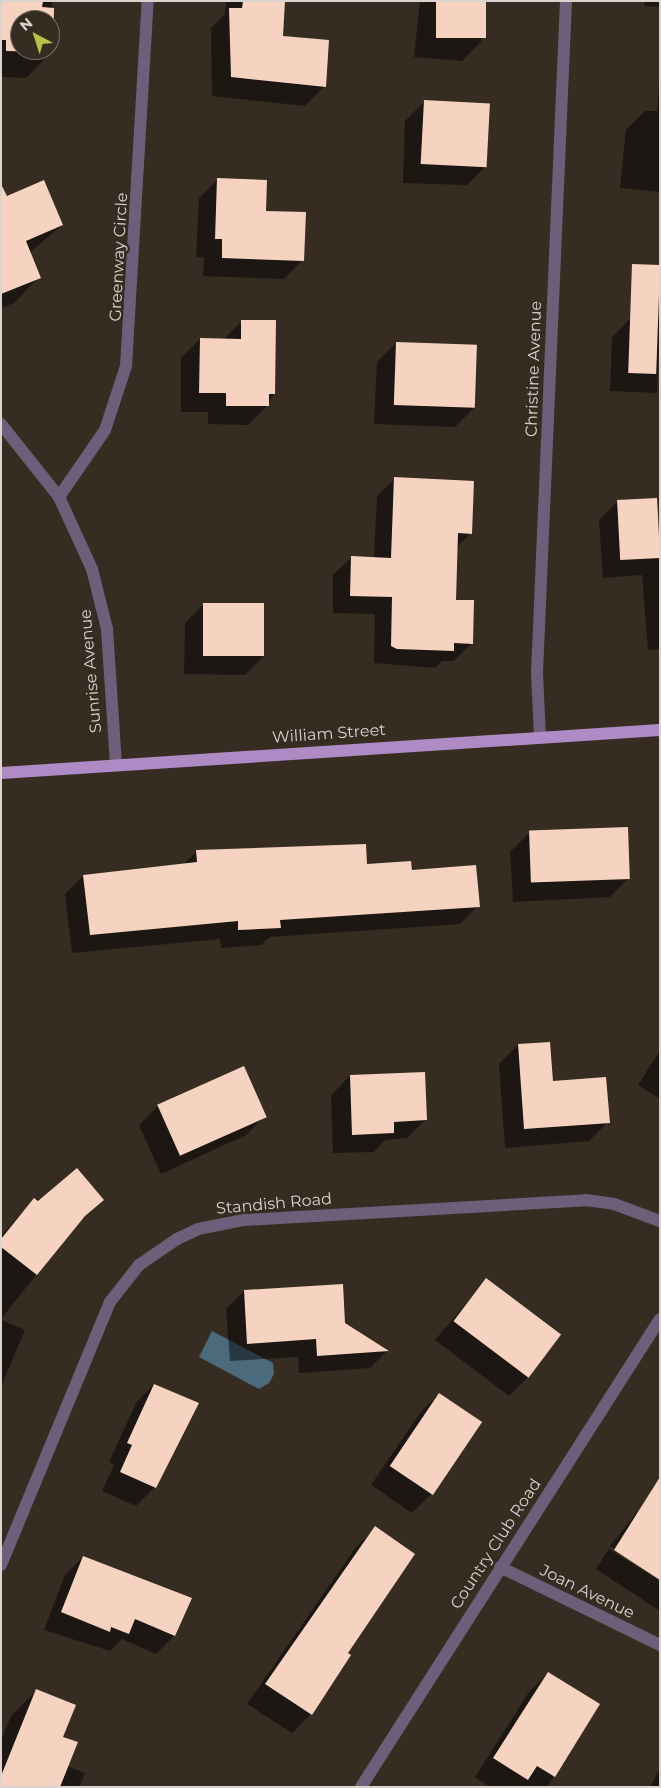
<!DOCTYPE html>
<html>
<head>
<meta charset="utf-8">
<style>
  body { margin:0 }
  #map { position:relative; width:661px; height:1788px; overflow:hidden; background:#362c22; font-family:Montserrat,sans-serif }
  div>[style] { position:absolute }
  .water>* { inset:0; background:#4b6a7c }
  .shadow>* { inset:0; background:#0007 }
  .building>* { inset:0; background:#f6d3c1; transform-origin:0 0 }
  .minor>* { height:12px; margin:-6px; padding:0 6px; transform-origin:6px; border-radius:6px; background:#6f5e79 }
  .major>* { height:12px; margin:-6px; padding:0 6px; transform-origin:6px; border-radius:6px; background:#ae8bc4 }
  span { translate:-50% -50%; white-space:nowrap; text-align:center; line-height:1.15; -webkit-text-stroke:5px #362c22; paint-order:stroke }
  .street-label { font-size:16px; color:#dbd4ce }
  .frame { position:absolute; inset:0; border:2px solid #dbd4ce; pointer-events:none }
  .north { position:absolute; left:10px; top:10px; width:50px; height:50px; box-sizing:border-box; background:#362c22; border:1px solid #786f67; border-radius:50%; rotate:320deg; font-size:14px; font-weight:700; line-height:20px; text-align:center; color:#dbd4ce }
  .north::after { content:''; display:block; margin:auto; width:18px; height:22px; background:#b9c046; clip-path:polygon(50% 0,100% 100%,50% 72%,0 100%) }
</style>
</head>
<body>
<div id="map">
  <div class="water">
    <i style="clip-path:polygon(212px 1331px,273px 1363px,274px 1374px,269px 1383px,259px 1389px,199px 1357px)"></i>
  </div>
  <div class="shadow">
    <i style="clip-path:polygon(evenodd,1px 1px,52px 1px,52px 52px,26px 78px,1px 77px,1px 1px,20px 20px,50px 20px,50px 50px,20px 50px,20px 20px)"></i>
    <i style="clip-path:polygon(226px 1px,284px 1px,282px 37px,324px 87px,305px 106px,212px 96px,211px 28px,225px 14px)"></i>
    <i style="clip-path:polygon(420px 1px,485px 1px,481px 42px,462px 61px,414px 57px)"></i>
    <i style="clip-path:polygon(645px 1px,660px 1px,660px 7px,644px 6px)"></i>
    <i style="clip-path:polygon(660px 69px,660px 192px,620px 188px,626px 130px,645px 111px,657px 111px)"></i>
    <i style="clip-path:polygon(424px 102px,486px 166px,467px 185px,403px 183px,405px 121px)"></i>
    <i style="clip-path:polygon(218px 179px,265px 212px,303px 260px,284px 279px,203px 276px,204px 258px,196px 257px,199px 198px)"></i>
    <i style="clip-path:polygon(1px 200px,62px 225px,29px 253px,39px 277px,14px 303px,1px 308px)"></i>
    <i style="clip-path:polygon(631px 318px,660px 319px,657px 393px,610px 391px,612px 337px)"></i>
    <i style="clip-path:polygon(242px 321px,274px 394px,267px 406px,248px 425px,208px 424px,208px 412px,181px 412px,181px 358px,200px 339px,223px 340px)"></i>
    <i style="clip-path:polygon(396px 343px,474px 408px,455px 427px,374px 424px,377px 362px)"></i>
    <i style="clip-path:polygon(395px 479px,471px 533px,456px 548px,454px 601px,472px 643px,454px 661px,442px 661px,435px 668px,374px 663px,375px 614px,333px 613px,333px 575px,351px 558px,374px 558px,377px 496px)"></i>
    <i style="clip-path:polygon(617px 502px,660px 533px,660px 649px,648px 650px,642px 575px,603px 578px,599px 520px)"></i>
    <i style="clip-path:polygon(204px 604px,264px 656px,245px 675px,184px 674px,185px 623px)"></i>
    <i style="clip-path:polygon(529px 833px,629px 878px,610px 897px,513px 902px,510px 852px)"></i>
    <i style="clip-path:polygon(197px 851px,410px 871px,478px 906px,460px 924px,270px 937px,261px 945px,221px 948px,220px 939px,72px 953px,65px 894px,83px 876px,183px 865px)"></i>
    <i style="clip-path:polygon(518px 1045px,552px 1082px,608px 1122px,589px 1141px,505px 1148px,499px 1064px)"></i>
    <i style="clip-path:polygon(660px 1050px,660px 1099px,638px 1085px)"></i>
    <i style="clip-path:polygon(350px 1076px,426px 1119px,407px 1138px,385px 1140px,374px 1152px,333px 1153px,331px 1095px)"></i>
    <i style="clip-path:polygon(158px 1106px,265px 1116px,246px 1135px,161px 1174px,139px 1125px)"></i>
    <i style="clip-path:polygon(34px 1199px,103px 1200px,76px 1225px,1px 1319px,1px 1236px)"></i>
    <i style="clip-path:polygon(486px 1280px,528px 1377px,509px 1396px,435px 1340px)"></i>
    <i style="clip-path:polygon(244px 1291px,344px 1324px,387px 1351px,370px 1368px,299px 1373px,298px 1357px,230px 1361px,226px 1309px)"></i>
    <i style="clip-path:polygon(1px 1320px,25px 1330px,1px 1387px)"></i>
    <i style="clip-path:polygon(154px 1384px,197px 1403px,155px 1487px,136px 1506px,102px 1491px,114px 1465px,109px 1462px,136px 1403px)"></i>
    <i style="clip-path:polygon(439px 1394px,480px 1422px,431px 1494px,412px 1513px,371px 1485px,420px 1413px)"></i>
    <i style="clip-path:polygon(642px 1506px,660px 1578px,610px 1546px)"></i>
    <i style="clip-path:polygon(375px 1528px,346px 1653px,311px 1714px,292px 1733px,247px 1704px,356px 1547px)"></i>
    <i style="clip-path:polygon(609px 1549px,660px 1581px,660px 1611px,596px 1569px)"></i>
    <i style="clip-path:polygon(83px 1557px,191px 1599px,174px 1636px,156px 1654px,122px 1639px,110px 1651px,44px 1630px,65px 1575px)"></i>
    <i style="clip-path:polygon(548px 1673px,599px 1705px,547px 1787px,490px 1787px,475px 1777px,529px 1692px)"></i>
    <i style="clip-path:polygon(36px 1691px,62px 1738px,67px 1766px,85px 1773px,79px 1787px,1px 1787px,1px 1740px,11px 1716px)"></i>
    <i style="clip-path:polygon(660px 1768px,660px 1787px,650px 1787px)"></i>
  </div>
  <div class="building">
    <i style="clip-path:polygon(evenodd,1px 1px,43px 1px,42px 7px,54px 8px,53px 52px,6px 51px,6px 40px,1px 40px,1px 1px,20px 20px,50px 20px,50px 50px,20px 50px,20px 20px)"></i>
    <i style="clip-path:polygon(243px 1px,285px 1px,283px 36px,329px 40px,326px 87px,231px 77px,229px 8px,242px 8px)"></i>
    <i style="left:436px;top:1px;width:50px;height:37px"></i>
    <i style="left:424px;top:100px;width:66px;height:64px;rotate:3deg"></i>
    <i style="clip-path:polygon(217px 178px,267px 180px,266px 211px,306px 212px,304px 261px,222px 258px,222px 239px,215px 239px)"></i>
    <i style="clip-path:polygon(44px 180px,63px 225px,26px 241px,41px 278px,1px 294px,1px 184px,7px 196px)"></i>
    <i style="left:632px;top:264px;width:28px;height:109px;rotate:2deg"></i>
    <i style="clip-path:polygon(241px 320px,276px 320px,275px 394px,269px 394px,269px 406px,226px 406px,226px 393px,199px 393px,200px 338px,241px 339px)"></i>
    <i style="left:396px;top:342px;width:81px;height:63px;rotate:2deg"></i>
    <i style="clip-path:polygon(394px 477px,474px 481px,472px 534px,458px 533px,456px 600px,474px 600px,473px 644px,454px 643px,454px 651px,397px 649px,391px 646px,392px 597px,350px 596px,351px 556px,391px 558px)"></i>
    <i style="left:657px;top:498px;width:60px;height:40px;rotate:87deg"></i>
    <i style="left:203px;top:603px;width:61px;height:53px"></i>
    <i style="left:628px;top:827px;width:52px;height:99px;rotate:88deg"></i>
    <i style="clip-path:polygon(366px 844px,367px 864px,411px 861px,412px 870px,476px 865px,480px 907px,280px 920px,281px 928px,238px 930px,238px 921px,90px 935px,83px 875px,197px 862px,196px 850px)"></i>
    <i style="clip-path:polygon(550px 1042px,553px 1081px,606px 1077px,610px 1123px,524px 1129px,518px 1044px)"></i>
    <i style="left:244px;top:1066px;width:56px;height:95px;rotate:66deg"></i>
    <i style="clip-path:polygon(425px 1072px,427px 1120px,394px 1122px,394px 1133px,352px 1135px,350px 1075px)"></i>
    <i style="clip-path:polygon(77px 1168px,104px 1200px,85px 1216px,37px 1275px,1px 1247px,1px 1239px,34px 1198px,38px 1201px)"></i>
    <i style="left:486px;top:1278px;width:94px;height:54px;rotate:37deg"></i>
    <i style="clip-path:polygon(343px 1284px,345px 1323px,389px 1351px,317px 1356px,316px 1339px,247px 1344px,244px 1290px)"></i>
    <i style="clip-path:polygon(154px 1384px,199px 1403px,156px 1488px,120px 1472px,132px 1445px,127px 1443px)"></i>
    <i style="left:439px;top:1393px;width:52px;height:88px;rotate:34deg"></i>
    <i style="clip-path:polygon(660px 1477px,660px 1580px,614px 1550px)"></i>
    <i style="clip-path:polygon(375px 1526px,415px 1554px,348px 1653px,351px 1655px,312px 1715px,265px 1684px)"></i>
    <i style="clip-path:polygon(83px 1556px,192px 1598px,175px 1636px,135px 1619px,129px 1634px,111px 1627px,110px 1632px,61px 1612px)"></i>
    <i style="clip-path:polygon(548px 1672px,600px 1704px,555px 1777px,537px 1766px,528px 1780px,493px 1758px)"></i>
    <i style="clip-path:polygon(36px 1689px,76px 1705px,63px 1737px,78px 1742px,60px 1787px,1px 1787px,1px 1776px)"></i>
  </div>
  <div class="minor">
    <i style="left:1px;top:424px;width:93px;rotate:51.5deg"></i>
    <i style="left:59px;top:497px;width:79px;rotate:65.4deg"></i>
    <i style="left:92px;top:569px;width:62px;rotate:76deg"></i>
    <i style="left:107px;top:629px;width:135px;rotate:86.2deg"></i>
    <i style="left:59px;top:497px;width:81px;rotate:-55.5deg"></i>
    <i style="left:105px;top:430px;width:67px;rotate:-71.8deg"></i>
    <i style="left:126px;top:366px;width:366px;rotate:-86.6deg"></i>
    <i style="left:540px;top:737px;width:64px;rotate:-92.7deg"></i>
    <i style="left:537px;top:673px;width:673px;rotate:-87.53deg"></i>
    <i style="left:1px;top:1565px;width:285px;rotate:-67.5deg"></i>
    <i style="left:110px;top:1302px;width:47px;rotate:-51.9deg"></i>
    <i style="left:139px;top:1265px;width:46px;rotate:-34.4deg"></i>
    <i style="left:177px;top:1239px;width:23px;rotate:-25deg"></i>
    <i style="left:198px;top:1229px;width:47px;rotate:-11.1deg"></i>
    <i style="left:244px;top:1220px;width:343px;rotate:-3.3deg"></i>
    <i style="left:586px;top:1200px;width:28px;rotate:8deg"></i>
    <i style="left:614px;top:1204px;width:49px;rotate:20.3deg"></i>
    <i style="left:500px;top:1567px;width:178px;rotate:26deg"></i>
    <i style="left:361px;top:1787px;width:555px;rotate:-57.43deg"></i>
  </div>
  <div class="major">
    <i style="left:1px;top:773px;width:660px;rotate:-3.73deg"></i>
  </div>
  <div class="street-label">
    <span style="left:119px;top:257px;rotate:-87deg">Greenway Circle</span>
    <span style="left:534px;top:369px;rotate:-88deg">Christine Avenue</span>
    <span style="left:91px;top:671px;rotate:-95deg">Sunrise Avenue</span>
    <span style="left:329px;top:734px;rotate:-4deg">William Street</span>
    <span style="left:274px;top:1204px;rotate:-5deg">Standish Road</span>
    <span style="left:496px;top:1544px;rotate:-57deg">Country Club Road</span>
    <span style="left:587px;top:1592px;rotate:26deg">Joan Avenue</span>
  </div>
  <div class="frame"></div>
  <div class="north">N</div>
</div>
</body>
</html>
